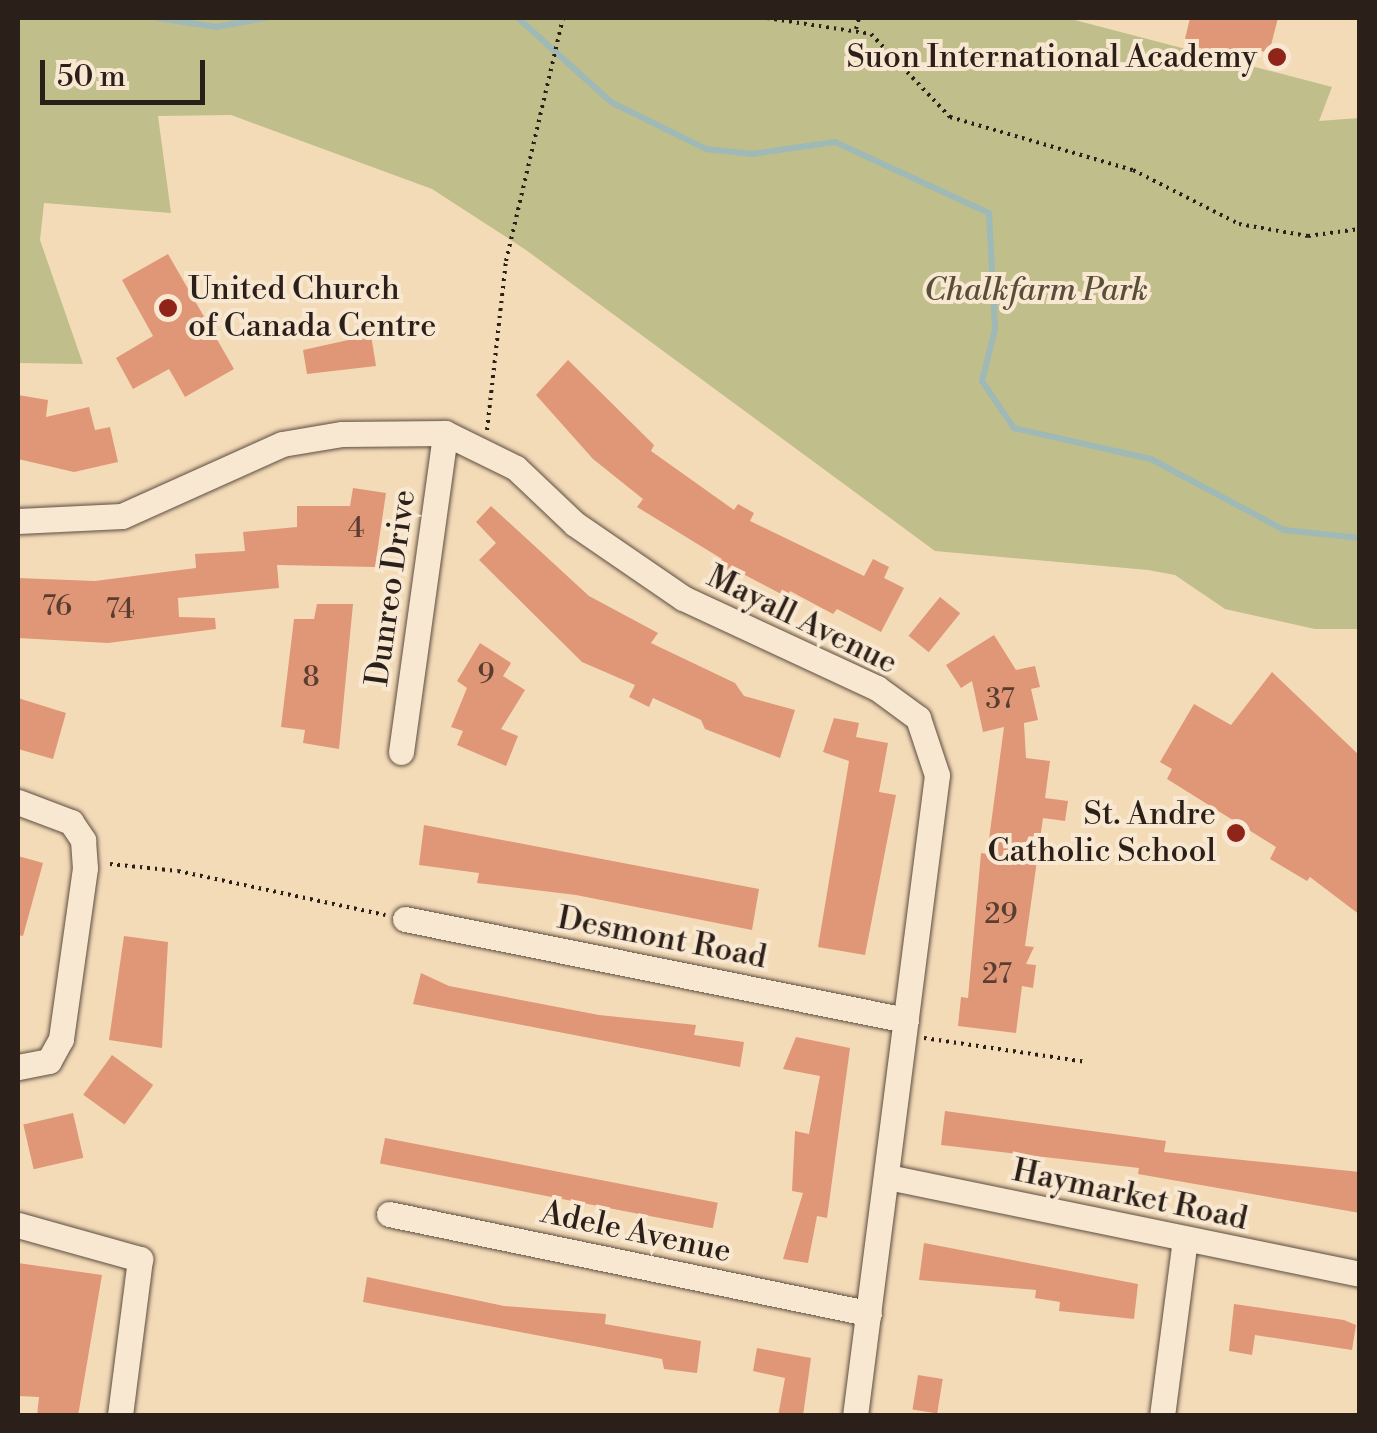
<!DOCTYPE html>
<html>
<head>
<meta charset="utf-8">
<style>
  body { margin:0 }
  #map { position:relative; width:1377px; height:1433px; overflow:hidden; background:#f4dbb8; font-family:"Libre Bodoni",serif }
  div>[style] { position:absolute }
  .green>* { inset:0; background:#c0be8b }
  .stream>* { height:6px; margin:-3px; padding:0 3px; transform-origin:3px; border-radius:3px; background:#9eb9b6 }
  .building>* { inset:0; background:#df9777; transform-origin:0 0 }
  .path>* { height:4px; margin-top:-2px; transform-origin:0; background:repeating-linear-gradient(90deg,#2b1f19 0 2.5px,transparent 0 7.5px) }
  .roads { filter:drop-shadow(0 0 2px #5d4e41) drop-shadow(0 0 2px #5d4e41) }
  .minor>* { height:25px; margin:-12.5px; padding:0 12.5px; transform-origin:12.5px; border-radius:12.5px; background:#f8e8d1 }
  .dots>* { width:28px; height:28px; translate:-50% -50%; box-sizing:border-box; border:5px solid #f8e8d1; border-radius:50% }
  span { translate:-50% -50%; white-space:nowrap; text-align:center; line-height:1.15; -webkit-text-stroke:8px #f8e8d1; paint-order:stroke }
  .number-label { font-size:28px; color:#583d30 }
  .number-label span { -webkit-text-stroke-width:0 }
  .poi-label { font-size:32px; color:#2b1f19 }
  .right { translate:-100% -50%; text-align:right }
  .left { translate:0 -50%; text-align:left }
  .park-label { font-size:32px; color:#584f3b; font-style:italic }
  .street-label { font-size:32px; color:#2b1f19 }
  .frame { position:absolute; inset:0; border:20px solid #2b1f19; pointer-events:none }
  .scale { position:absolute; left:40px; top:60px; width:165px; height:45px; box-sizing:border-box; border:5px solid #2b1f19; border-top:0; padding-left:12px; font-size:30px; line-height:35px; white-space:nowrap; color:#2b1f19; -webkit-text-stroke:8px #f8e8d1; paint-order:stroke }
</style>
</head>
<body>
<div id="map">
  <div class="green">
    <i style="clip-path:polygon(18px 18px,1067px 18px,1332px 87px,1319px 121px,1359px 118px,1359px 629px,1315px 629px,1225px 609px,1175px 575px,1148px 570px,935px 551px,526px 250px,432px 189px,231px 115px,158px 116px,171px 213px,44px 203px,40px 240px,83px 364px,18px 363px)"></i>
  </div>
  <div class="stream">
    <i style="left:158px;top:18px;width:59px;rotate:8.8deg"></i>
    <i style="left:216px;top:27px;width:50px;rotate:-10.4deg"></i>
    <i style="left:518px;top:18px;width:125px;rotate:42.1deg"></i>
    <i style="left:611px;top:102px;width:106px;rotate:26.3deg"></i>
    <i style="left:706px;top:149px;width:46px;rotate:6.2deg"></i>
    <i style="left:752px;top:154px;width:84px;rotate:-8.2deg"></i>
    <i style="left:835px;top:142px;width:170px;rotate:24.8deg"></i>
    <i style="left:989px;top:213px;width:116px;rotate:87deg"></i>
    <i style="left:995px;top:329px;width:54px;rotate:104deg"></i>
    <i style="left:982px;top:381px;width:57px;rotate:55.8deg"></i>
    <i style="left:1014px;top:428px;width:140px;rotate:12.8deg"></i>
    <i style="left:1151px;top:459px;width:151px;rotate:28.1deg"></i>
    <i style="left:1284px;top:530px;width:76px;rotate:6deg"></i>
  </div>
  <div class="building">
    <i style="clip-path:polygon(1190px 18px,1278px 18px,1269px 53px,1253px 49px,1249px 63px,1184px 43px)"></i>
    <i style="clip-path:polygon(168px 254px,234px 369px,185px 397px,169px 369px,133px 389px,116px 358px,153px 336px,122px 280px)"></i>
    <i style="clip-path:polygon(371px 335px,376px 366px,307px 374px,303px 350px)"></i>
    <i style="clip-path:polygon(568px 360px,654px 445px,651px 451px,734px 510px,738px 504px,754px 513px,750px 521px,864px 576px,873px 559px,889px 567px,884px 578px,904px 588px,881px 632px,837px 609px,833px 614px,790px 591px,787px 597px,743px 574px,740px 579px,718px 566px,722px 559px,637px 507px,643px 499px,593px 459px,536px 395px)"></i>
    <i style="clip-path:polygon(18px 395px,48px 400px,46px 417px,89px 407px,95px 430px,110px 427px,118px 462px,74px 472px,18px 459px)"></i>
    <i style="clip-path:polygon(353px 488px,386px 493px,375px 567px,277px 565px,279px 588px,178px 598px,179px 617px,215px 618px,216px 629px,108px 643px,18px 638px,18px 578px,95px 581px,196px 568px,195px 554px,245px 551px,243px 532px,297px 527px,297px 506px,350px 506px)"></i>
    <i style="clip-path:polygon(491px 506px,589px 596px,658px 633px,651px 643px,735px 683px,744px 696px,795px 710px,780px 758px,705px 729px,701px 720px,653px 698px,649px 707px,629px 697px,635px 685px,582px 662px,479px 560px,496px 543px,476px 522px)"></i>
    <i style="left:940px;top:597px;width:26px;height:50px;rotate:39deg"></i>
    <i style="clip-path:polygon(317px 604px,353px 604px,339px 749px,303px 743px,305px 730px,281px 727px,294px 619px,314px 619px)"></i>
    <i style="clip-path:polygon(994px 635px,1016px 670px,1035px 666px,1040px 687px,1031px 689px,1038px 720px,1024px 723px,1026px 758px,1050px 761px,1045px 798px,1068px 801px,1065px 821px,1043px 818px,1025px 946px,1034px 947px,1026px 964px,1036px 965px,1033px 988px,1022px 986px,1016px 1033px,958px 1026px,961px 997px,968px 998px,981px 853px,987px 854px,1004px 727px,983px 732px,972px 681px,961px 688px,946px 665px)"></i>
    <i style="clip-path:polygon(480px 643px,511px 663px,503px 676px,525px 690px,501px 729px,518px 736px,506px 766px,457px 745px,463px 731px,451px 727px,467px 688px,457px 681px)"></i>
    <i style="clip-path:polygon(1272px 672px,1360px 756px,1360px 915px,1310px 877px,1307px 881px,1270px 859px,1276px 847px,1167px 779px,1172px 769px,1160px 762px,1194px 704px,1231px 725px)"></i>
    <i style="clip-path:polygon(18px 698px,66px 713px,53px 759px,18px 749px)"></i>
    <i style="clip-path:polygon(834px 718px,859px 723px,856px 737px,888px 743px,879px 792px,896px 795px,865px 955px,818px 947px,849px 761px,823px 752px)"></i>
    <i style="clip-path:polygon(424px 825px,759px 889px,752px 930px,576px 895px,477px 883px,479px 873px,419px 865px)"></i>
    <i style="clip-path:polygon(18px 856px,43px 863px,23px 936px,18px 935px)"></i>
    <i style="clip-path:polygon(124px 936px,168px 942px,162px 1048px,109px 1040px)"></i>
    <i style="clip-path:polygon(421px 973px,449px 986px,599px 1015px,696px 1025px,694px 1035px,744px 1042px,740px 1067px,413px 1004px)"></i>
    <i style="clip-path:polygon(796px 1037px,850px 1048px,827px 1218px,817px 1216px,808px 1263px,783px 1259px,803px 1193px,792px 1191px,795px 1131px,809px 1134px,820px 1076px,783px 1069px)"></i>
    <i style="left:112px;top:1055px;width:51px;height:49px;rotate:36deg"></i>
    <i style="clip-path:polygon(945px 1111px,1166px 1141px,1164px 1152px,1360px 1172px,1360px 1213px,1138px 1174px,1139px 1168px,941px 1145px)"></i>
    <i style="left:73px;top:1113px;width:46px;height:51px;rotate:77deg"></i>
    <i style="left:385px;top:1138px;width:339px;height:26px;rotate:11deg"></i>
    <i style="clip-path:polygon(924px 1243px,1138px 1284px,1134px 1319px,1059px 1311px,1060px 1302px,1035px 1298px,1036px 1290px,919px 1280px)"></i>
    <i style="clip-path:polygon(18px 1263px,102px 1275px,78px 1416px,37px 1416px,39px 1397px,18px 1396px)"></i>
    <i style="clip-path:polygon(367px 1277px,504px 1306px,606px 1314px,605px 1324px,701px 1341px,697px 1373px,664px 1369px,662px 1359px,363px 1302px)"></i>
    <i style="clip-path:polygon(1234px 1304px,1344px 1320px,1356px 1325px,1352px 1350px,1255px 1335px,1252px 1355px,1229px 1351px)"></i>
    <i style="clip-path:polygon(757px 1348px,811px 1358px,803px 1416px,778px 1416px,785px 1378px,753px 1371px)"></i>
    <i style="left:918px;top:1375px;width:25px;height:35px;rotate:9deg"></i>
  </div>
  <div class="path">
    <i style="left:767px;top:18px;width:105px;rotate:8.7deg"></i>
    <i style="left:871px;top:34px;width:115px;rotate:46.4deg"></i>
    <i style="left:950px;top:117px;width:191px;rotate:16.2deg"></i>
    <i style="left:1133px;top:170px;width:119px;rotate:27deg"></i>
    <i style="left:1239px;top:224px;width:70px;rotate:9.9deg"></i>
    <i style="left:1308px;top:236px;width:52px;rotate:-7.7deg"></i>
    <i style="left:856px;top:29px;width:11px;rotate:-75deg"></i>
    <i style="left:487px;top:430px;width:170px;rotate:-83.6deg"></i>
    <i style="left:506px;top:261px;width:250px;rotate:-76.8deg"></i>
    <i style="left:110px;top:864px;width:68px;rotate:5.9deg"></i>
    <i style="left:178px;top:871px;width:212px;rotate:12deg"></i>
    <i style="left:924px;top:1038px;width:164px;rotate:8.4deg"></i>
  </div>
  <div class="roads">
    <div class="minor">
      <i style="left:18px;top:521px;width:104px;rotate:-2.8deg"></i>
      <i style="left:122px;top:516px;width:175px;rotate:-24.2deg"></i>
      <i style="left:282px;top:444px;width:61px;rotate:-9.5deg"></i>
      <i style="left:342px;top:434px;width:103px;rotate:-0.6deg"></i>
      <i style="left:445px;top:433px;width:79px;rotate:26.2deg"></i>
      <i style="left:516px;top:468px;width:81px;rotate:43.5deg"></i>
      <i style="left:575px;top:524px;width:131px;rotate:34.4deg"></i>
      <i style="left:683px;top:598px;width:214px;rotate:24.9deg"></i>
      <i style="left:877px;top:688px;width:51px;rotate:36.2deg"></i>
      <i style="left:918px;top:718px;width:60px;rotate:71.6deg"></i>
      <i style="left:937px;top:775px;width:646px;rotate:97.29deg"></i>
      <i style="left:401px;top:752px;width:322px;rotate:-82.1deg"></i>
      <i style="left:18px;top:802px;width:57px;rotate:20.7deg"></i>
      <i style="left:71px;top:822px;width:22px;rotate:56deg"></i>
      <i style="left:83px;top:840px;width:28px;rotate:86deg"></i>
      <i style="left:85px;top:868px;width:173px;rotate:98deg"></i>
      <i style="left:61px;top:1039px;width:25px;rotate:119deg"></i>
      <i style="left:49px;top:1061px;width:32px;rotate:169deg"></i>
      <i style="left:405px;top:919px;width:511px;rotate:11.4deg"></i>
      <i style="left:888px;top:1177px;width:482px;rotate:11.6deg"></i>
      <i style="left:389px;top:1214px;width:490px;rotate:11.7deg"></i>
      <i style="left:18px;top:1225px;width:127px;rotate:15.6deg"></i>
      <i style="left:140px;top:1259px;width:158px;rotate:97.3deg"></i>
      <i style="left:1162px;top:1416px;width:177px;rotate:-82.6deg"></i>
    </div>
  </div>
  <div class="dots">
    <i style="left:1277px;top:57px;background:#8f2418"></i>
    <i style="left:168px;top:308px;background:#8f2418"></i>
    <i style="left:1236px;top:833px;background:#8f2418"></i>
  </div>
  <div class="number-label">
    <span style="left:356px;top:529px">4</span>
    <span style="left:57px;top:607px">76</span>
    <span style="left:120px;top:610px">74</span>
    <span style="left:486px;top:675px">9</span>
    <span style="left:311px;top:678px">8</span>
    <span style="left:1000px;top:700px">37</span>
    <span style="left:1001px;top:915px">29</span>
    <span style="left:997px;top:975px">27</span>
  </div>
  <div class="poi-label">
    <span class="right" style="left:1257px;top:57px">Suon International Academy</span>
    <span class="left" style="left:188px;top:308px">United Church<br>of Canada Centre</span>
    <span class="right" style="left:1216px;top:833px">St. Andre<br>Catholic School</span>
  </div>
  <div class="park-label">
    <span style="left:1036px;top:290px">Chalkfarm Park</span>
  </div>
  <div class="street-label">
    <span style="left:391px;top:588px;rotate:-82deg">Dunreo Drive</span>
    <span style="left:802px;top:620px;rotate:26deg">Mayall Avenue</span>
    <span style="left:662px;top:938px;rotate:11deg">Desmont Road</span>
    <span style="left:1130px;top:1195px;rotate:12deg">Haymarket Road</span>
    <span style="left:636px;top:1232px;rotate:12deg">Adele Avenue</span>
  </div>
  <div class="frame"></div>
  <div class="scale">50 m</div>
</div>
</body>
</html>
